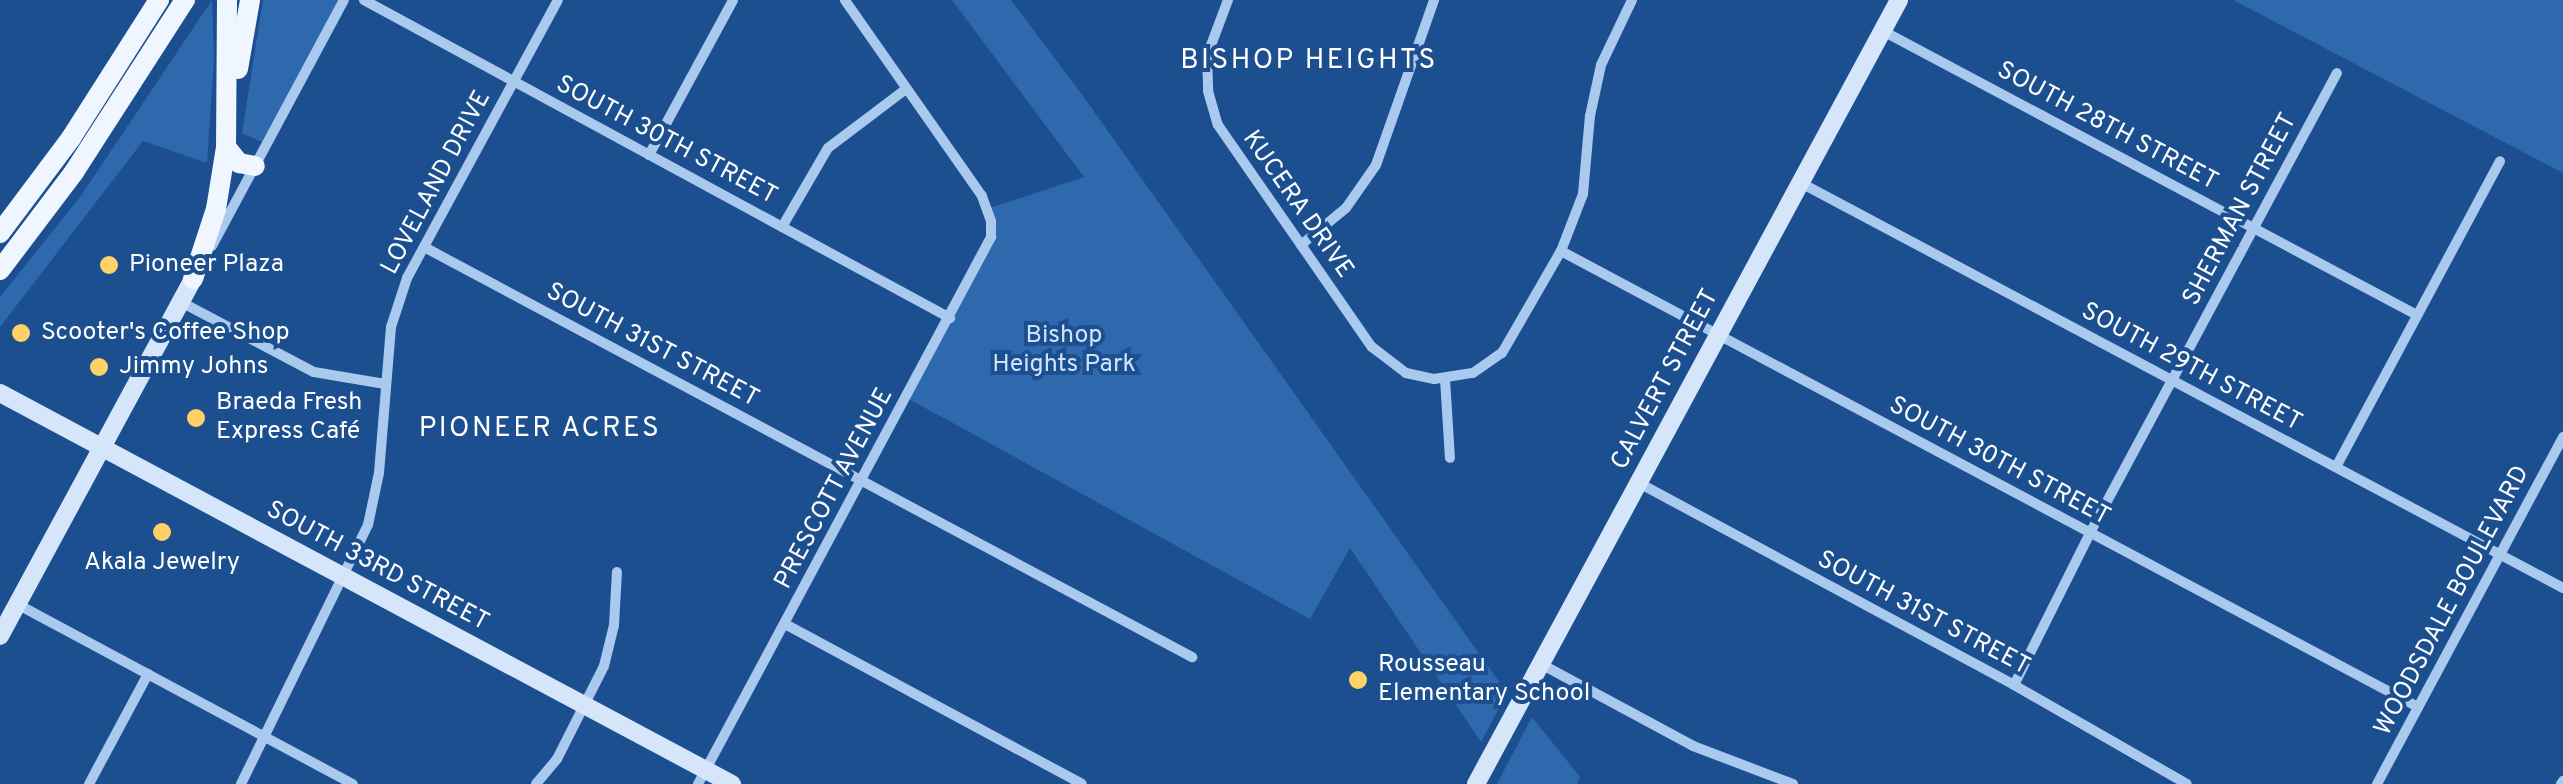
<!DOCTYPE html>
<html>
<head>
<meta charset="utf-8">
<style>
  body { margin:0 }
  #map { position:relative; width:2563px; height:784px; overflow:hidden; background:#1b4f8f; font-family:Overpass,sans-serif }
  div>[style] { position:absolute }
  .green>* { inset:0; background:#2e69ad }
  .street>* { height:10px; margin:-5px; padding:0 5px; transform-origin:5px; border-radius:5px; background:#a9c9ee }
  .secondary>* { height:18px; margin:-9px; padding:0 9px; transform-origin:9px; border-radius:9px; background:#d6e6fa }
  .primary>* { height:20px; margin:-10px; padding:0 10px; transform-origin:10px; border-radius:10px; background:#f0f6ff }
  .dots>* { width:28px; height:28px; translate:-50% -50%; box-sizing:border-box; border:5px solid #1b4f8f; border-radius:50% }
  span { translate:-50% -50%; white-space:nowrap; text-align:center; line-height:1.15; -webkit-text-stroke:8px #1b4f8f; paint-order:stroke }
  .street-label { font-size:25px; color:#fff }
  .poi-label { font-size:25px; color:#fff }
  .left { translate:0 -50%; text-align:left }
  .park-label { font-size:25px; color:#cfe3fa }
  .neighbourhood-label { font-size:28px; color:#fff; letter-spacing:2.5px }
</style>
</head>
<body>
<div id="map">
  <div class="green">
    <i style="clip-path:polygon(212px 0,214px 59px,207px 163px,143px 141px,0 327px,0 297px,80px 197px)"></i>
    <i style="clip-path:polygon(263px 0,344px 0,266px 144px,242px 133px)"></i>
    <i style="clip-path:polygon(952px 0,1011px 0,1083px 96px,1507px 693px,1481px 742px,1350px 548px,1310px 619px,907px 398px,986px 250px,987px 209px,1084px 177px)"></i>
    <i style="clip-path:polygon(2233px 0,2563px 0,2563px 173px)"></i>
    <i style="clip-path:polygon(1532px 717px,1580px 777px,1577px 784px,1497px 784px)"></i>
  </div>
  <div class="street">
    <i style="left:364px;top:0;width:667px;rotate:28.49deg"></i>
    <i style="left:1228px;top:0;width:60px;rotate:110.6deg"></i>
    <i style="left:1207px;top:56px;width:35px;rotate:88deg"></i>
    <i style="left:1208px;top:91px;width:35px;rotate:74deg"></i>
    <i style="left:1218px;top:125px;width:270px;rotate:55.3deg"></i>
    <i style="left:1372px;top:347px;width:43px;rotate:37.4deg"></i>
    <i style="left:1406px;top:373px;width:29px;rotate:12deg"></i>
    <i style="left:1434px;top:379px;width:39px;rotate:-9deg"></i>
    <i style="left:1473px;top:373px;width:35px;rotate:-35deg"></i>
    <i style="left:1502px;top:353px;width:118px;rotate:-60deg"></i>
    <i style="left:1561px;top:251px;width:61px;rotate:-68.9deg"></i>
    <i style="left:1583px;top:194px;width:78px;rotate:-84.9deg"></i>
    <i style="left:1590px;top:116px;width:52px;rotate:-77.8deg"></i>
    <i style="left:1601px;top:65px;width:72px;rotate:-64.5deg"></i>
    <i style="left:1883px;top:31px;width:605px;rotate:28.01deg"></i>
    <i style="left:649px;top:155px;width:176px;rotate:-61.5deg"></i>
    <i style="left:1801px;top:183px;width:863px;rotate:27.99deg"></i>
    <i style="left:782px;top:227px;width:91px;rotate:-59.8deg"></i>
    <i style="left:828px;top:148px;width:98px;rotate:-37.1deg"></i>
    <i style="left:1301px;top:245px;width:58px;rotate:-39.4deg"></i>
    <i style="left:1346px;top:208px;width:52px;rotate:-55.1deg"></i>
    <i style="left:1376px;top:165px;width:175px;rotate:-70.6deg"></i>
    <i style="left:212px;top:246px;width:279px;rotate:-61.8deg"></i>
    <i style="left:424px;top:247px;width:871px;rotate:28.1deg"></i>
    <i style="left:1561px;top:251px;width:971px;rotate:28.02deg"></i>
    <i style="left:181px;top:302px;width:150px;rotate:27.8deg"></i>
    <i style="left:314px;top:372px;width:72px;rotate:9.6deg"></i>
    <i style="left:1445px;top:379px;width:79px;rotate:86.4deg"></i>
    <i style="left:2336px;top:467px;width:347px;rotate:-61.8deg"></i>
    <i style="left:1639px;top:483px;width:426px;rotate:28.3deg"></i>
    <i style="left:2014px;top:685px;width:199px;rotate:29.8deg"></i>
    <i style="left:17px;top:604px;width:381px;rotate:28.2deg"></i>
    <i style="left:785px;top:624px;width:337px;rotate:28.3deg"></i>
    <i style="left:1541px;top:664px;width:173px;rotate:28.3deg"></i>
    <i style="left:1693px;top:746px;width:107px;rotate:20.8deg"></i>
    <i style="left:2014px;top:685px;width:170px;rotate:-63.4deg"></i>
    <i style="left:2090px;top:533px;width:522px;rotate:-61.77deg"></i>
    <i style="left:89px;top:784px;width:125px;rotate:-61.8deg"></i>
    <i style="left:241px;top:784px;width:288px;rotate:-63.9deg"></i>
    <i style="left:368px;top:525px;width:53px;rotate:-78.1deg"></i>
    <i style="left:379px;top:473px;width:146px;rotate:-85.3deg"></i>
    <i style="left:391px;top:327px;width:52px;rotate:-71.9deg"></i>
    <i style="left:407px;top:278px;width:316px;rotate:-61.5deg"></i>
    <i style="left:536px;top:784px;width:33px;rotate:-50deg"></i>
    <i style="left:557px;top:759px;width:104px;rotate:-63.2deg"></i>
    <i style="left:604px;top:666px;width:42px;rotate:-76.3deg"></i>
    <i style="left:614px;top:625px;width:53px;rotate:-86.8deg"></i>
    <i style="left:698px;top:784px;width:621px;rotate:-61.82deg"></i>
    <i style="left:991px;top:237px;width:16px;rotate:-90deg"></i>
    <i style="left:991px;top:221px;width:27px;rotate:-110deg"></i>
    <i style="left:982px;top:196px;width:239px;rotate:-125deg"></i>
    <i style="left:2377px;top:784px;width:394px;rotate:-61.8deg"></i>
    <i style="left:2561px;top:784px;width:4px;rotate:-56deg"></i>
  </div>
  <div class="secondary">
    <i style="left:0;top:393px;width:830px;rotate:28.11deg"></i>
    <i style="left:0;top:636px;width:406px;rotate:-61.6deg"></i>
    <i style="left:1476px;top:784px;width:891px;rotate:-61.65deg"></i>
  </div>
  <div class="primary">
    <i style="left:238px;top:69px;width:70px;rotate:-80.1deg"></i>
    <i style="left:226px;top:147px;width:21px;rotate:51deg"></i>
    <i style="left:239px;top:163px;width:16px;rotate:11deg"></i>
    <i style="left:0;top:233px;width:119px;rotate:-53.2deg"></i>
    <i style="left:71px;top:138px;width:164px;rotate:-57.5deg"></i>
    <i style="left:0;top:270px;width:123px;rotate:-52.9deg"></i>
    <i style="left:74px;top:172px;width:205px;rotate:-57.2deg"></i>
    <i style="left:193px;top:279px;width:74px;rotate:-71.8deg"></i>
    <i style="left:216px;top:209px;width:63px;rotate:-80.8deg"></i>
    <i style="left:226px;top:147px;width:147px;rotate:-89.6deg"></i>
  </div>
  <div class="dots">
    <i style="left:109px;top:265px;background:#ffd166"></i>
    <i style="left:21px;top:333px;background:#ffd166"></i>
    <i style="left:99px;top:367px;background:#ffd166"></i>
    <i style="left:196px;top:418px;background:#ffd166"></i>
    <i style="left:162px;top:532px;background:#ffd166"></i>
    <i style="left:1358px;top:680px;background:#ffd166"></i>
  </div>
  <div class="street-label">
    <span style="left:2107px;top:127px;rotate:28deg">SOUTH 28TH STREET</span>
    <span style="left:666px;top:141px;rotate:28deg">SOUTH 30TH STREET</span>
    <span style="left:437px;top:183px;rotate:-62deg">LOVELAND DRIVE</span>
    <span style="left:1297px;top:205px;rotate:55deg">KUCERA DRIVE</span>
    <span style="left:2241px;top:210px;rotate:-62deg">SHERMAN STREET</span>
    <span style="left:652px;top:346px;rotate:28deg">SOUTH 31ST STREET</span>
    <span style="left:2191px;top:368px;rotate:28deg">SOUTH 29TH STREET</span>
    <span style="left:1666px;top:380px;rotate:-62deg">CALVERT STREET</span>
    <span style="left:1999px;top:462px;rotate:28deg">SOUTH 30TH STREET</span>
    <span style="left:835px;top:489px;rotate:-62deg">PRESCOTT AVENUE</span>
    <span style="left:377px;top:567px;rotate:28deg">SOUTH 33RD STREET</span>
    <span style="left:2453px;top:601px;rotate:-62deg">WOODSDALE BOULEVARD</span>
    <span style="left:1923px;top:614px;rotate:28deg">SOUTH 31ST STREET</span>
  </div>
  <div class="poi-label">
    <span class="left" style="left:129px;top:265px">Pioneer Plaza</span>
    <span class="left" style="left:41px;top:333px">Scooter's Coffee Shop</span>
    <span class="left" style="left:119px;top:367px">Jimmy Johns</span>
    <span class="left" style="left:216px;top:418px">Braeda Fresh<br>Express Café</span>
    <span style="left:162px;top:563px">Akala Jewelry</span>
    <span class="left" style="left:1378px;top:680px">Rousseau<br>Elementary School</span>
  </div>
  <div class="park-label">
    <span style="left:1064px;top:351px">Bishop<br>Heights Park</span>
  </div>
  <div class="neighbourhood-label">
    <span style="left:1309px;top:61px">BISHOP HEIGHTS</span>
    <span style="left:540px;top:429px">PIONEER ACRES</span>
  </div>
</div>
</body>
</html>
